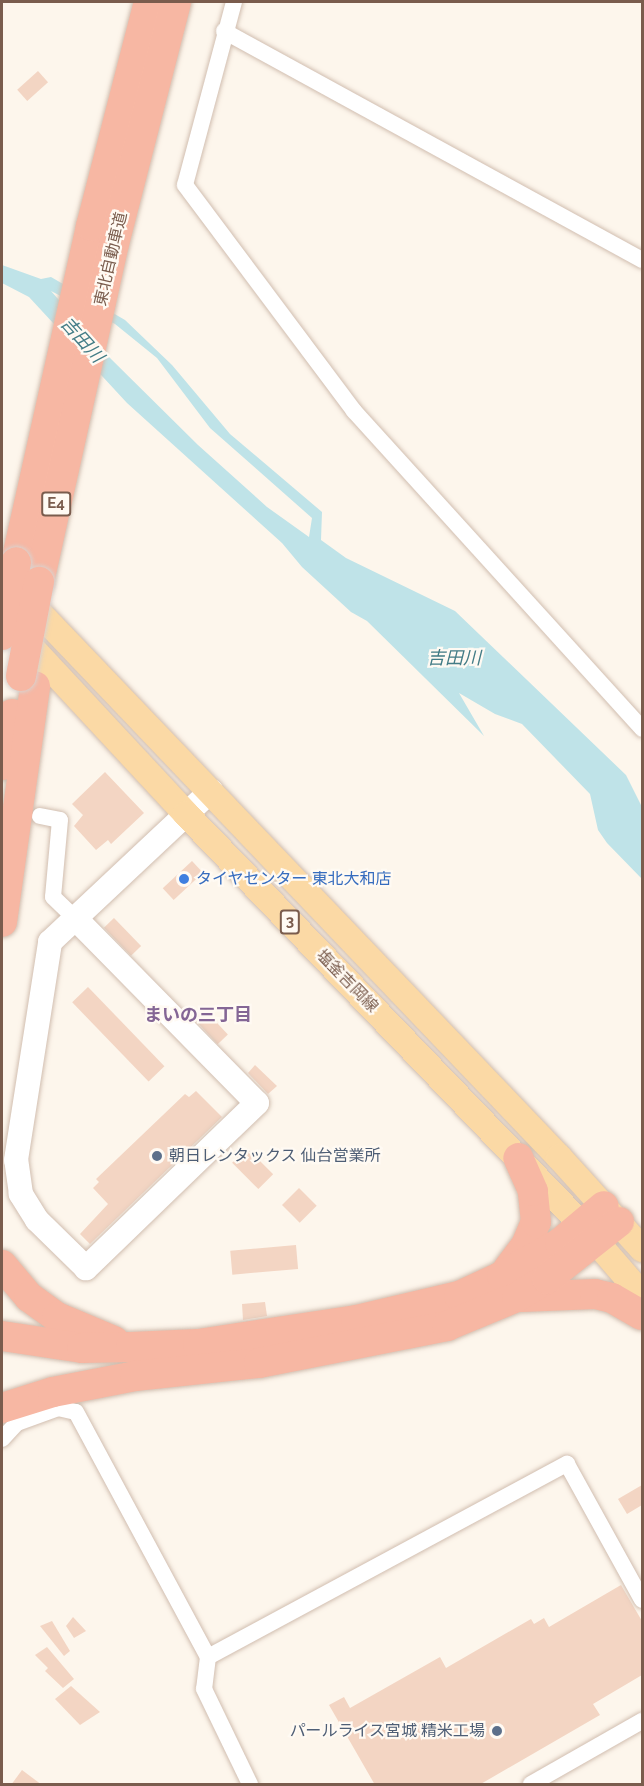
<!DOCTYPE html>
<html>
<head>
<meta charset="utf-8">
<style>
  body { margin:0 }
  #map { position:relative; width:644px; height:1786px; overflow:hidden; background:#fdf6ec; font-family:Raleway,"Noto Sans JP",sans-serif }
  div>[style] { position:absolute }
  .water>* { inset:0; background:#bfe3e8 }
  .building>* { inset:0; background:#f3d5c3; transform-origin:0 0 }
  .roads { filter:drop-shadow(0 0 2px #d1beb0) drop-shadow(0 0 2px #d1beb0) }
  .street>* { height:16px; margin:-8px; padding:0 8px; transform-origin:8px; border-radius:8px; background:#fff }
  .secondary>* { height:24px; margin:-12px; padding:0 12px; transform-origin:12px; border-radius:12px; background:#fff }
  .primary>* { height:26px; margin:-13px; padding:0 13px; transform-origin:13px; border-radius:13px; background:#fbd9a5 }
  .highway>* { height:30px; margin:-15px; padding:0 15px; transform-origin:15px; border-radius:15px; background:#f7b7a3 }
  .bridges { filter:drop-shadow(0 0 2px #dad1cd) drop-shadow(0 0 2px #dad1cd) }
  .highway-bridge>* { height:30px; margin:-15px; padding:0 15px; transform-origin:15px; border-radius:15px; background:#f7b7a3 }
  .dots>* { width:16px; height:16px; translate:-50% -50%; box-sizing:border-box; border:3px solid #fffaf3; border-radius:50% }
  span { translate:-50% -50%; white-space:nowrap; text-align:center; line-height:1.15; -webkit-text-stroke:4.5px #fffaf3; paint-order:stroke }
  .shield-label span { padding:2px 4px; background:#fffaf3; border:2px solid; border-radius:4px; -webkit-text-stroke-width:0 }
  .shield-label { font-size:15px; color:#7a5c4d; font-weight:700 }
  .street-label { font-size:16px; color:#7a5c4d }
  .shop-label { font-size:16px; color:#366cbe }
  .left { translate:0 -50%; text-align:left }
  .service-label { font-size:16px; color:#4e5e75 }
  .right { translate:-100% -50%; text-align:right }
  .water-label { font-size:18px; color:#437c86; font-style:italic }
  .neighbourhood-label { font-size:18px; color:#846695; font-weight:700 }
  .frame { position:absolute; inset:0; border:3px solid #7a5c4d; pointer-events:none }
</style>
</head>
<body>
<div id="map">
  <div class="water">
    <i style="clip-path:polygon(evenodd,2px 265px,41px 279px,51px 277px,125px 320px,172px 365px,230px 434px,322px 512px,321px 540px,346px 558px,455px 611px,626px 775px,642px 807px,642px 879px,607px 843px,598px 830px,590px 794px,522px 724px,495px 714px,459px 693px,484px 736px,367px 621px,351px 612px,302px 567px,282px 543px,127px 403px,29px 297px,2px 283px,2px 265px,51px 291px,115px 324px,157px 358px,210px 428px,312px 518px,309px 537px,267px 507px,198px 445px,109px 357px,51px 291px)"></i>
  </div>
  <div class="building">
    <i style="left:38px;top:71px;width:15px;height:28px;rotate:48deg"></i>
    <i style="clip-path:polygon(105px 772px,144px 813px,111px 844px,108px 840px,96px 850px,74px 826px,83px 815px,72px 804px)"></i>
    <i style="left:192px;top:861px;width:16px;height:40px;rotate:47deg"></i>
    <i style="left:114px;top:918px;width:39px;height:14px;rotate:46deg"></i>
    <i style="left:88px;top:987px;width:110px;height:22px;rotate:46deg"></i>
    <i style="left:204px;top:1009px;width:35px;height:14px;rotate:47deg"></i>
    <i style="clip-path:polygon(255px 1065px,277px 1086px,268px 1094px,248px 1073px)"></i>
    <i style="clip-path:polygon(196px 1091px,222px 1117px,90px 1244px,80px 1234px,108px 1204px,93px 1188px,99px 1182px,96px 1179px,185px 1094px,189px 1097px)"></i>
    <i style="left:247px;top:1148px;width:37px;height:21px;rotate:45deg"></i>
    <i style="left:299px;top:1188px;width:25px;height:24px;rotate:45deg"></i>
    <i style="left:296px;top:1245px;width:24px;height:66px;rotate:85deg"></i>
    <i style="clip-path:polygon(265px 1302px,267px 1316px,243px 1320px,242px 1304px)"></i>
    <i style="clip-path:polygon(642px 1485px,642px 1505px,627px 1514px,618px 1499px)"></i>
    <i style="clip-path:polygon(621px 1585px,642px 1621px,642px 1675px,593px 1704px,600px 1715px,479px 1785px,375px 1785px,329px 1705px,344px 1697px,350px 1708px,440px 1657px,446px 1668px,531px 1619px,534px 1624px,544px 1618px,549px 1627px)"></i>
    <i style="clip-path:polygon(73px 1617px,86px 1631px,74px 1638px,66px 1626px)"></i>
    <i style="clip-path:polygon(52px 1621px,70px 1651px,64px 1656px,40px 1626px)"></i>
    <i style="clip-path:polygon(47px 1647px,74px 1679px,63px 1688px,45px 1671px,48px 1668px,35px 1655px)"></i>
    <i style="clip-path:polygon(71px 1686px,100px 1712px,80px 1725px,55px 1699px)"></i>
    <i style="clip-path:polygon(22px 1770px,42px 1785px,11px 1785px)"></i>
  </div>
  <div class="roads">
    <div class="street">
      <i style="left:234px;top:2px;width:189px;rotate:105deg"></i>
      <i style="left:185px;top:185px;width:282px;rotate:53.2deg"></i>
      <i style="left:354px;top:411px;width:429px;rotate:47.8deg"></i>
      <i style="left:224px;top:31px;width:477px;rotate:28.7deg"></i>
      <i style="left:40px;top:816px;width:20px;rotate:11deg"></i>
      <i style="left:60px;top:820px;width:77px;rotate:95.2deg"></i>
      <i style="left:53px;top:897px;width:32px;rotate:44deg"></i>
      <i style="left:2px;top:1439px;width:22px;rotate:-47deg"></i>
      <i style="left:17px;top:1423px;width:44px;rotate:-20.1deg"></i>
      <i style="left:58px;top:1408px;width:18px;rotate:13deg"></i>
      <i style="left:76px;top:1412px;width:278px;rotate:61.7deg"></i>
      <i style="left:208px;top:1657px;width:32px;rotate:97deg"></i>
      <i style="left:204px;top:1689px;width:106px;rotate:64.2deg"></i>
      <i style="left:208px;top:1657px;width:408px;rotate:-28.3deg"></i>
      <i style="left:567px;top:1464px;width:155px;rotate:61.1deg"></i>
      <i style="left:531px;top:1784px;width:128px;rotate:-29.6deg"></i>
    </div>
    <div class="secondary">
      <i style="left:76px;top:919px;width:258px;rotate:45.5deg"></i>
      <i style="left:257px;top:1103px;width:238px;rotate:136deg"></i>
      <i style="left:86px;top:1268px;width:69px;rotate:-135.6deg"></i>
      <i style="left:37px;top:1220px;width:31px;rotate:-122deg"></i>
      <i style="left:21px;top:1194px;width:34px;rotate:-98deg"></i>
      <i style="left:16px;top:1160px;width:221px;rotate:-81.1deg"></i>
      <i style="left:50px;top:942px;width:221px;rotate:-43.2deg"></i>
    </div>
    <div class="primary">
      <i style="left:23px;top:596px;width:776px;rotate:46.31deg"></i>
      <i style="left:559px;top:1157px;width:124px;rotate:47.9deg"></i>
      <i style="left:17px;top:632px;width:248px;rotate:47.1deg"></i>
      <i style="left:186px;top:814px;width:569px;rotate:46.07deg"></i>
      <i style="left:581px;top:1224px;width:94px;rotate:49.3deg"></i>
    </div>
    <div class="highway">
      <i style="left:16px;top:562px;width:344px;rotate:-77.4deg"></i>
      <i style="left:91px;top:226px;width:231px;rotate:-75.5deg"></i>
      <i style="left:39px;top:582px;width:346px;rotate:-77.5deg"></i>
      <i style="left:114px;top:244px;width:250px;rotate:-75.6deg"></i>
      <i style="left:2px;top:765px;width:52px;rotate:-78.9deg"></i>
      <i style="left:2px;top:922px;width:238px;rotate:-82deg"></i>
      <i style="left:2px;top:1265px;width:42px;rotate:49.8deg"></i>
      <i style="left:29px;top:1297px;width:34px;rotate:36deg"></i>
      <i style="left:57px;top:1317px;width:62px;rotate:22.8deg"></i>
      <i style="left:508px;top:1269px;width:30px;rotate:-53deg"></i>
      <i style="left:526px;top:1245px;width:25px;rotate:-67deg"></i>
      <i style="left:536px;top:1222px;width:31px;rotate:-96deg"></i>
      <i style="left:533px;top:1191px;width:36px;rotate:-114deg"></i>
      <i style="left:522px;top:1297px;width:73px;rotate:-2.4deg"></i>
      <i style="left:595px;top:1294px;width:17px;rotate:13deg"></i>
      <i style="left:612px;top:1298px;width:34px;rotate:30deg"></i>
      <i style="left:2px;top:1336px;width:81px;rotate:8.5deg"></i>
      <i style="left:82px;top:1348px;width:49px;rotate:-1.2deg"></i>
      <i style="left:131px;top:1347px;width:67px;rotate:-2.6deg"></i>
      <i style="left:198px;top:1344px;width:160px;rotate:-8.6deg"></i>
      <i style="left:356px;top:1320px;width:106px;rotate:-13.1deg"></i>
      <i style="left:459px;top:1296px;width:47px;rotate:-24.9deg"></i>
      <i style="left:502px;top:1276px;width:67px;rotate:-29.6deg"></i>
      <i style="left:560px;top:1243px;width:57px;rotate:-40.1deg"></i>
      <i style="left:2px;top:1408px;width:53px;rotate:-17.4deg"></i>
      <i style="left:53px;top:1392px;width:84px;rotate:-11deg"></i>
      <i style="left:135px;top:1376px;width:125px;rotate:-6deg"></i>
      <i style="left:259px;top:1363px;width:192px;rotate:-11.1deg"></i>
      <i style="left:447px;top:1326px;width:76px;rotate:-22.5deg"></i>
      <i style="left:517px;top:1297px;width:35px;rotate:-31deg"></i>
      <i style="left:547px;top:1279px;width:92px;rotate:-38.4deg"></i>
    </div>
  </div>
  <div class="bridges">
    <div class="highway-bridge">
      <i style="left:2px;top:635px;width:74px;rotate:-79.1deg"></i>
      <i style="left:21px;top:676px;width:96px;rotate:-79.2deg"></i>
    </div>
  </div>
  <div class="dots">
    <i style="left:184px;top:879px;background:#3f7fe0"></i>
    <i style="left:157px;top:1156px;background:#5c6f8a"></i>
    <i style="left:497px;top:1731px;background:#5c6f8a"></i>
  </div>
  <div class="shield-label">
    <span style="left:56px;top:504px">E4</span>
    <span style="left:290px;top:922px">3</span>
  </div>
  <div class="street-label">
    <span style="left:111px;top:259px;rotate:-77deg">東北自動車道</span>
    <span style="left:347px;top:981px;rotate:46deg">塩釜吉岡線</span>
  </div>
  <div class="shop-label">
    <span class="left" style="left:196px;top:879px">タイヤセンター 東北大和店</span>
  </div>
  <div class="service-label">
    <span class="left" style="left:169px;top:1156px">朝日レンタックス 仙台営業所</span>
    <span class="right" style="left:485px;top:1731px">パールライス宮城 精米工場</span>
  </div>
  <div class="water-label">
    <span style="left:82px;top:340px;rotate:48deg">吉田川</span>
    <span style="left:454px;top:658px">吉田川</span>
  </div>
  <div class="neighbourhood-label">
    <span style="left:198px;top:1015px">まいの三丁目</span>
  </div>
  <div class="frame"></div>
</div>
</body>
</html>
